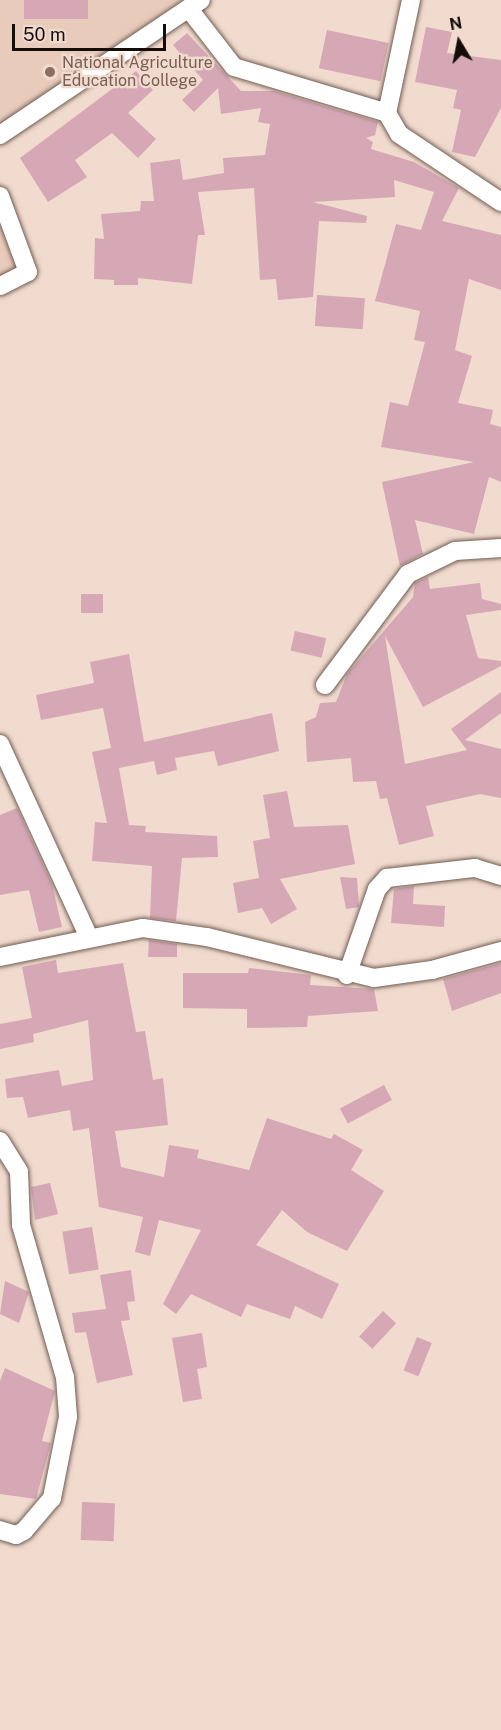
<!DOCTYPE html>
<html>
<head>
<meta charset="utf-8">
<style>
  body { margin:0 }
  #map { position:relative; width:501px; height:1730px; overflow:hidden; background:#f1dace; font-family:"Public Sans",sans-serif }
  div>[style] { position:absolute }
  .built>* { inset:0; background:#e9cbbb }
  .building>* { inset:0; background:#d6a8b6; transform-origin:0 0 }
  .roads { filter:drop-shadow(0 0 2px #715d53) drop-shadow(0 0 2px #715d53) }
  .street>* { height:18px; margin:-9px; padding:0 9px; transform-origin:9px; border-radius:9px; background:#fff }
  .dots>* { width:16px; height:16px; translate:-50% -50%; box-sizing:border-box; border:3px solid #f1dace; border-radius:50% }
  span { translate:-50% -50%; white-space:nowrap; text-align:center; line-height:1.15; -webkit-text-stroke:4.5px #f1dace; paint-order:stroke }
  .education-label { font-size:16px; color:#785e54 }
  .left { translate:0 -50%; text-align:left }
  .north { position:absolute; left:429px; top:12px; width:60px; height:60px; -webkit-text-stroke:4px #f1dace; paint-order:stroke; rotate:350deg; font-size:16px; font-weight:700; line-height:24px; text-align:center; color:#150d09 }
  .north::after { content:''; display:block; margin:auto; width:21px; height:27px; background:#150d09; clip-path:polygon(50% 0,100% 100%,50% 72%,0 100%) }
  .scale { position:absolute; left:12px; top:24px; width:154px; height:27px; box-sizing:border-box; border:3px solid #150d09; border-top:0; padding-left:8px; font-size:18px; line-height:21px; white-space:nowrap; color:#150d09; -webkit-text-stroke:4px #f1dace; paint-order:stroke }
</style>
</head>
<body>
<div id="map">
  <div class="built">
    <i style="clip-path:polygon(0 0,201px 0,0 145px)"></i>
    <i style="clip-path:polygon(0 181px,29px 256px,0 286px)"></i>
  </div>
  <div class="building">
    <i style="left:24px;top:0;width:64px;height:19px"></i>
    <i style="clip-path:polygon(426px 27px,452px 32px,447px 53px,501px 60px,501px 108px,475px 157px,452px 152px,461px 110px,453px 108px,457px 90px,415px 82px)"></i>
    <i style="left:327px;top:30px;width:63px;height:39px;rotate:12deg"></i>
    <i style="clip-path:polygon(187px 33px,241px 91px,274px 91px,378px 122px,375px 135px,366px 138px,373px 142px,371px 149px,414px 162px,459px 188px,442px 221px,501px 235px,501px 290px,469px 279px,455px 350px,472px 356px,458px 403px,493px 410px,490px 424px,501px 427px,501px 482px,489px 477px,474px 534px,415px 520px,423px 554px,400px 566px,382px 482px,474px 462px,381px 447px,390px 402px,408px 406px,425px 342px,414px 340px,420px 311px,375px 301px,396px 224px,421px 230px,434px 192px,394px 180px,395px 197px,313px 202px,367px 216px,366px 223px,319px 221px,313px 297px,278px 300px,276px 279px,260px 280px,254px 188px,198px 192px,205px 235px,198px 235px,192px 284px,138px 278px,138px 285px,114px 285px,114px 280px,94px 279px,95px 238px,104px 239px,101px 214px,140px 211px,141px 201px,154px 201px,150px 163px,180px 159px,183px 180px,224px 173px,223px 158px,265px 155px,270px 124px,258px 122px,261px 108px,221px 114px,218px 88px,194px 112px,182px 100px,203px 80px,173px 45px)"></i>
    <i style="clip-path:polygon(136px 71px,153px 90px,128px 113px,156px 139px,138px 158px,112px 133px,75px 160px,87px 177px,48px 202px,20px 158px)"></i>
    <i style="left:317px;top:295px;width:48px;height:31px;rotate:4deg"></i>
    <i style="clip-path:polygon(428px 577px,430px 589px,480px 583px,482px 599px,501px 604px,501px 610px,466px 615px,478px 658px,501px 661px,501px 666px,423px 707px,385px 636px,405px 764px,467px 750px,451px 729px,501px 692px,501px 713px,465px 740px,501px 749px,501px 798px,480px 794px,426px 806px,434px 836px,399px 845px,387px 798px,380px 799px,376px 781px,353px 782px,351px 758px,307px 762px,305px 722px,316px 717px,320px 703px,336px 702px,347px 674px,413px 597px,415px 583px)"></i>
    <i style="left:81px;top:594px;width:22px;height:19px"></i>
    <i style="left:295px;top:631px;width:32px;height:20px;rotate:13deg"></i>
    <i style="clip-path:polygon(129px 654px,144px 742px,272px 713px,279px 751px,218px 766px,214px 751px,175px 758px,177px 770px,157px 775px,154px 761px,119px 768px,129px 825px,146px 826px,145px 832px,217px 836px,218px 857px,182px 858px,176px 921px,150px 918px,152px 866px,92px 861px,95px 822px,107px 823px,92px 752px,111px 748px,103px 708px,41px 720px,36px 695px,94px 683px,90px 662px)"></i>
    <i style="clip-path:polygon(287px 791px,294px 827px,348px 825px,355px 864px,280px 879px,297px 909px,271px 924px,262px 908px,238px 913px,233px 883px,259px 878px,253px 841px,270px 838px,263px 795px)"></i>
    <i style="clip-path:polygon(17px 808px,52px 884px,62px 927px,39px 932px,29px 890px,0 895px,0 815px)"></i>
    <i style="clip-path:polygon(340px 877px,357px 878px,359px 907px,346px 909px)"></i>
    <i style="clip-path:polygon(414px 886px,413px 904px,445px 906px,444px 927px,391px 923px,394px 889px)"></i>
    <i style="clip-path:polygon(149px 940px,177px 944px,177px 957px,148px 957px)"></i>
    <i style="clip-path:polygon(56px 960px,58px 973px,123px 963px,136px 1032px,145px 1031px,153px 1080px,163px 1078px,168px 1125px,115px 1131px,121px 1167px,164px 1177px,169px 1145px,199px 1150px,197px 1158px,249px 1170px,267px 1118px,331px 1139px,334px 1134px,363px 1150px,351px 1170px,384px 1191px,347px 1251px,307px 1232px,282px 1210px,256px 1245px,339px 1284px,322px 1319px,295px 1306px,290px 1319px,247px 1304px,241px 1317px,191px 1294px,176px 1314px,163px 1304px,201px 1230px,159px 1220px,150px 1256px,135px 1252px,143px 1217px,99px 1207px,89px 1128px,73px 1131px,70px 1110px,28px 1118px,23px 1097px,7px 1098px,5px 1079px,59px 1070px,62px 1086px,93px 1080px,88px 1020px,33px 1034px,34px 1042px,0 1049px,0 1024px,32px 1018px,22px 967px)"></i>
    <i style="clip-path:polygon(501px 963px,501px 993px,452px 1011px,443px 979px)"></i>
    <i style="clip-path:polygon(249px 968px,311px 975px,310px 985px,374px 989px,378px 1011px,308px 1016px,307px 1027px,247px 1028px,247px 1009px,183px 1008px,183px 973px,248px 973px)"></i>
    <i style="left:384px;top:1085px;width:17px;height:50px;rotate:62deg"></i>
    <i style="clip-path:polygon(50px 1183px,58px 1214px,35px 1220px,31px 1187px)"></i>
    <i style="left:92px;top:1227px;width:43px;height:30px;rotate:81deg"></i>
    <i style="clip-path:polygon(131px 1270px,135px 1301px,127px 1302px,130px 1320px,121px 1321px,133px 1375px,97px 1383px,86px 1332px,75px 1333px,72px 1313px,106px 1309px,100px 1275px)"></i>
    <i style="clip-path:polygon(5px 1281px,29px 1292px,19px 1323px,0 1314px)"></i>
    <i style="left:383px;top:1311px;width:18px;height:35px;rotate:43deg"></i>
    <i style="clip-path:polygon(202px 1333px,207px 1367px,197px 1369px,202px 1399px,183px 1402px,172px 1338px)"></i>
    <i style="left:417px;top:1337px;width:16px;height:36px;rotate:22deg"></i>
    <i style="clip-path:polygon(5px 1368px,55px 1391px,42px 1441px,51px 1443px,36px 1499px,0 1494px,0 1381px)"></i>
    <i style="left:82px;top:1502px;width:33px;height:38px;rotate:2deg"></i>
  </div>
  <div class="roads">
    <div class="street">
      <i style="left:189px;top:9px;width:73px;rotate:52.2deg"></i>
      <i style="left:234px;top:67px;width:160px;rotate:16.7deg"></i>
      <i style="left:387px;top:113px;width:24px;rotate:60deg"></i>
      <i style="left:399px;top:134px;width:123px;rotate:33.7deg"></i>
      <i style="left:387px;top:113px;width:116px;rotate:-78deg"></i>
      <i style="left:0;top:135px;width:242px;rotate:-33.9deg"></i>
      <i style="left:0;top:196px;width:81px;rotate:69.8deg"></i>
      <i style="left:28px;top:272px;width:31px;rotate:153deg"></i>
      <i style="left:325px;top:685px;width:139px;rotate:-53.2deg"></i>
      <i style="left:408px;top:574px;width:52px;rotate:-26.1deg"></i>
      <i style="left:455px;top:551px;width:46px;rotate:-3.7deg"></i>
      <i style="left:0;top:744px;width:210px;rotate:65.3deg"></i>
      <i style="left:0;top:957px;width:146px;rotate:-11.5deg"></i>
      <i style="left:143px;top:928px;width:65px;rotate:8deg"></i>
      <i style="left:207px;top:937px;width:172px;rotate:13.8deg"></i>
      <i style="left:374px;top:978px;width:59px;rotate:-7.9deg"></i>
      <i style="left:432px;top:970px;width:72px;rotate:-15.4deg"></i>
      <i style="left:347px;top:975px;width:91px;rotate:-70.8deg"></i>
      <i style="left:377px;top:889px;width:15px;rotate:-48deg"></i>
      <i style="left:387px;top:878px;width:89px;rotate:-6.5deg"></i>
      <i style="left:475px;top:868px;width:27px;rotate:17deg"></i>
      <i style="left:0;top:1141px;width:36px;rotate:58deg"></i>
      <i style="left:19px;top:1172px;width:53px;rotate:87.8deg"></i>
      <i style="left:21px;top:1225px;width:158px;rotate:73.9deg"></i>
      <i style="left:65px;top:1377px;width:40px;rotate:85.7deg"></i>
      <i style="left:68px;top:1417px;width:83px;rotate:101.2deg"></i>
      <i style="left:52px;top:1498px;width:43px;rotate:130.3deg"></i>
      <i style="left:24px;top:1531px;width:9px;rotate:153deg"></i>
      <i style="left:16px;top:1535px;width:17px;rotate:-163deg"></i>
    </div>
  </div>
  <div class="dots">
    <i style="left:50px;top:72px;background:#8d6e63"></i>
  </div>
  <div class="education-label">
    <span class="left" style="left:62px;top:72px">National Agriculture<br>Education College</span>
  </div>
  <div class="north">N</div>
  <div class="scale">50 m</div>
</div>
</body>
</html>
